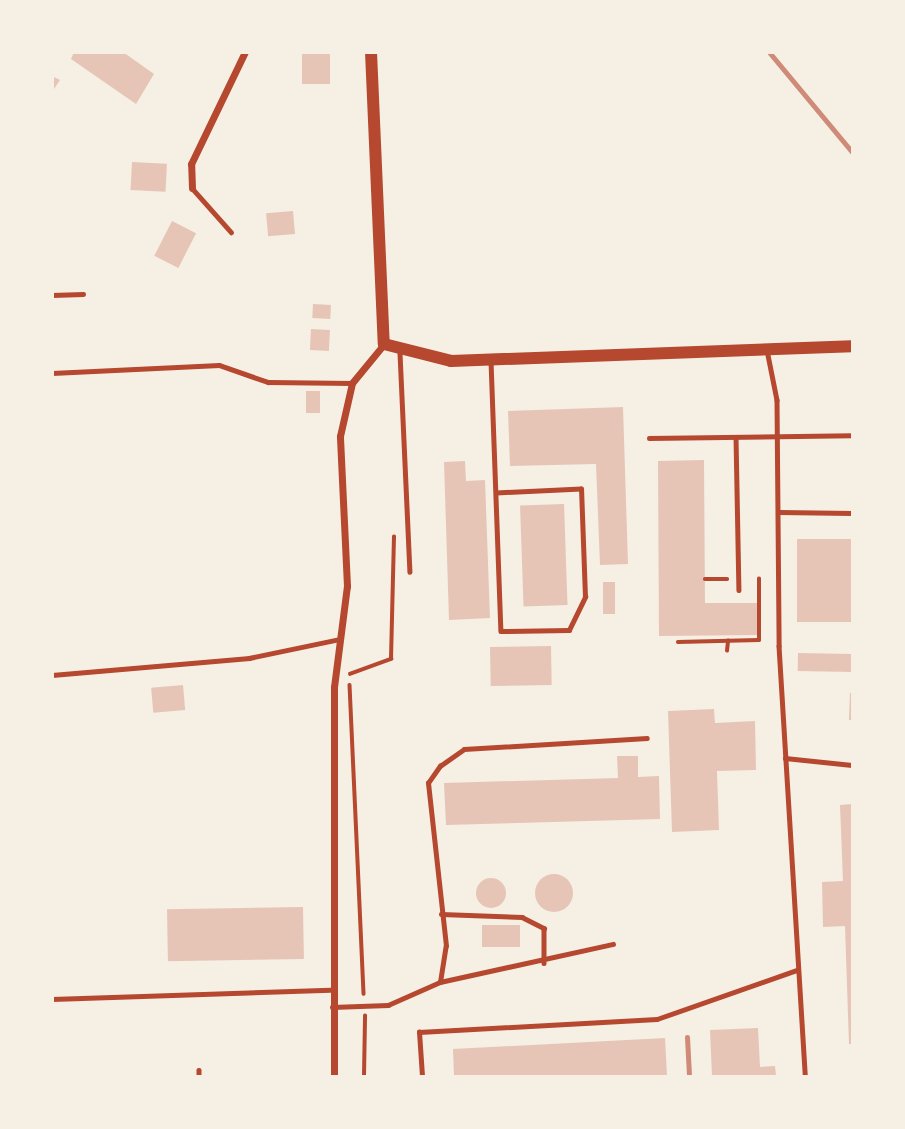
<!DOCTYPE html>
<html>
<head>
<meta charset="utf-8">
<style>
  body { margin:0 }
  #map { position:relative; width:905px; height:1129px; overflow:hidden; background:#f6efe4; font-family:"Golos Text",sans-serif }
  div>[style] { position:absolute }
  .building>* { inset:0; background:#e6c5b7; transform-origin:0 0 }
  .round { border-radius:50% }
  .path>* { height:3.5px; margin:-1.75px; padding:0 1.75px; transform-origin:1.75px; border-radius:1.75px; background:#b5482f }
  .service>* { height:4.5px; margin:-2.25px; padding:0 2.25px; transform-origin:2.25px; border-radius:2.25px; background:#b5482f }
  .minor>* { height:7px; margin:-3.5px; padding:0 3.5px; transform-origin:3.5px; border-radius:3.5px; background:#b5482f }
  .tertiary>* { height:12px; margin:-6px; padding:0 6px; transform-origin:6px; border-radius:6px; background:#b5482f }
  .rail>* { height:5px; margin:-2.5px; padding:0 2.5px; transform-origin:2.5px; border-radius:2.5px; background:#cf8b77 }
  span { translate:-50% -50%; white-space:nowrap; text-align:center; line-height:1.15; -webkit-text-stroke:7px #f6efe4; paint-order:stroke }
  .frame { position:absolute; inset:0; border:54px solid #f6efe4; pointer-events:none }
</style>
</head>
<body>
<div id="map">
  <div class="building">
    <i style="clip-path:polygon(74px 52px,123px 52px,154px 74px,136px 104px,71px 59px)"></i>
    <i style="left:302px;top:52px;width:28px;height:32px"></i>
    <i style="clip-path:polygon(52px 76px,60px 80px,52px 92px)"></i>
    <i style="left:132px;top:162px;width:35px;height:28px;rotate:3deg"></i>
    <i style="left:293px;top:211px;width:23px;height:27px;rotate:85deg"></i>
    <i style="left:172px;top:221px;width:27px;height:39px;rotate:27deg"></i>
    <i style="left:313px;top:304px;width:18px;height:14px;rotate:3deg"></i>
    <i style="left:311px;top:329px;width:19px;height:21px;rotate:3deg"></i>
    <i style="left:306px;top:391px;width:14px;height:22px"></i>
    <i style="clip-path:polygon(623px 407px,628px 564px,600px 565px,596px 464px,510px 466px,508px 411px)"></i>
    <i style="clip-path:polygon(704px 460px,705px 603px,757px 603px,757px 635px,659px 636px,658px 461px)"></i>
    <i style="clip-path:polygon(465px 461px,466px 481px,485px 480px,490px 618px,449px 620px,444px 462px)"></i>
    <i style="left:564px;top:504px;width:101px;height:44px;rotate:88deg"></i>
    <i style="left:852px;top:539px;width:83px;height:55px;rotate:90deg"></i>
    <i style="left:603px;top:582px;width:12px;height:32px"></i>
    <i style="left:551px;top:646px;width:39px;height:61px;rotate:89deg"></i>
    <i style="left:798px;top:653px;width:54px;height:18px;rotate:1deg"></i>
    <i style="left:183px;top:685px;width:25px;height:32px;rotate:85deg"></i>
    <i style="clip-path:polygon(850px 693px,852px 693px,852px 720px,849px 720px)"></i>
    <i style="clip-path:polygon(714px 709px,715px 723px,755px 721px,756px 770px,717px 771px,719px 830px,672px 832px,668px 711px)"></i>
    <i style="clip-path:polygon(617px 756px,638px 756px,638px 777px,659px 776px,660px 819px,446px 825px,444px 783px,618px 778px)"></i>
    <i style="clip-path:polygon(852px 804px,852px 1044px,849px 1044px,845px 926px,823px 927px,822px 882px,843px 881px,840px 805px)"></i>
    <i class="round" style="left:535px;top:874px;width:38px;height:38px"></i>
    <i class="round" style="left:476px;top:878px;width:30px;height:30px"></i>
    <i style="left:303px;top:907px;width:52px;height:136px;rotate:89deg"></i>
    <i style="left:520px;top:925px;width:22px;height:38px;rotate:90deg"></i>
    <i style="clip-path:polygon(758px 1028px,760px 1067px,775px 1066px,776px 1076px,712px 1076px,710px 1030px)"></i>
    <i style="clip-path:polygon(665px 1038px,667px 1076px,454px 1076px,453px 1049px)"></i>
  </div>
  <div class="path">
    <i style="left:705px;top:579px;width:22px"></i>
    <i style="left:678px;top:642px;width:81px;rotate:-1.4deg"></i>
    <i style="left:759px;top:640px;width:61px;rotate:-90deg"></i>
    <i style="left:727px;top:651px;width:10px;rotate:-84deg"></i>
    <i style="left:350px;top:674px;width:44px;rotate:-20.1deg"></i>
    <i style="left:391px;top:659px;width:122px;rotate:-88.6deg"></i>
    <i style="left:350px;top:685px;width:309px;rotate:87.4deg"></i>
    <i style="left:364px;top:1076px;width:60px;rotate:-89deg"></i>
  </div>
  <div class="service">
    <i style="left:192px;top:188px;width:59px;rotate:48.4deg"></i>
    <i style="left:52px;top:295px;width:31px;rotate:-2deg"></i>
    <i style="left:767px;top:350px;width:51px;rotate:78.7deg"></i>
    <i style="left:777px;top:400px;width:246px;rotate:89.5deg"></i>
    <i style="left:779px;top:646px;width:431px;rotate:86.5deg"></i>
    <i style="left:400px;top:353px;width:219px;rotate:87.4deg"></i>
    <i style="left:491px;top:361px;width:270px;rotate:87.9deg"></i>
    <i style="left:501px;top:631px;width:68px;rotate:-0.8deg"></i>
    <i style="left:569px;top:630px;width:37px;rotate:-64deg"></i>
    <i style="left:585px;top:597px;width:108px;rotate:-92.1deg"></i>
    <i style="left:581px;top:489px;width:84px;rotate:177.3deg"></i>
    <i style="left:52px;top:373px;width:167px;rotate:-2.7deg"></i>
    <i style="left:219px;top:365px;width:52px;rotate:19.1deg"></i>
    <i style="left:268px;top:382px;width:84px;rotate:0.7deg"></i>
    <i style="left:736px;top:437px;width:153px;rotate:88.9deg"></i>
    <i style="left:649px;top:438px;width:203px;rotate:-0.8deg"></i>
    <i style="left:779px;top:512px;width:73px;rotate:0.8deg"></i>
    <i style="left:52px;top:675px;width:198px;rotate:-4.9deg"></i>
    <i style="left:249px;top:658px;width:93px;rotate:-11.8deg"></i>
    <i style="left:785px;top:758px;width:67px;rotate:6deg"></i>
    <i style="left:441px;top:914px;width:81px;rotate:2.1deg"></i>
    <i style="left:522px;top:917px;width:25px;rotate:27deg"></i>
    <i style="left:544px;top:928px;width:35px;rotate:90deg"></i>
    <i style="left:440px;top:982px;width:177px;rotate:-12.4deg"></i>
    <i style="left:52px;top:999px;width:278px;rotate:-1.9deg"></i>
    <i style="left:332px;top:1007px;width:56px;rotate:-2deg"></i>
    <i style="left:388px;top:1005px;width:57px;rotate:-23.9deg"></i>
    <i style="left:440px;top:982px;width:36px;rotate:-81deg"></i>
    <i style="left:446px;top:946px;width:164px;rotate:-96.3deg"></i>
    <i style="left:428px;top:783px;width:21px;rotate:-55deg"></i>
    <i style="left:440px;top:766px;width:29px;rotate:-35deg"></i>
    <i style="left:464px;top:749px;width:183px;rotate:-3.4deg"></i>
    <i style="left:199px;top:1070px;width:6px;rotate:90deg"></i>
    <i style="left:422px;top:1076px;width:44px;rotate:-93.9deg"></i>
    <i style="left:419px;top:1032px;width:238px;rotate:-3.1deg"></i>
    <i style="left:657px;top:1019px;width:148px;rotate:-19.3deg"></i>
  </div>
  <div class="minor">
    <i style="left:192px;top:188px;width:24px;rotate:-92deg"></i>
    <i style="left:191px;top:164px;width:124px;rotate:-64.3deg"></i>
    <i style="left:334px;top:1076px;width:389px;rotate:-90deg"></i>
    <i style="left:334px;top:687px;width:102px;rotate:-82.7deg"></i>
    <i style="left:347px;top:586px;width:150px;rotate:-92.7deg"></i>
    <i style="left:340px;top:436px;width:54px;rotate:-77.2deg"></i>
    <i style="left:352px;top:383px;width:50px;rotate:-50.6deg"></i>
  </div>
  <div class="tertiary">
    <i style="left:371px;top:52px;width:292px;rotate:87.5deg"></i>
    <i style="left:384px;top:344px;width:69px;rotate:14.2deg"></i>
    <i style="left:451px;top:361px;width:401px;rotate:-2.1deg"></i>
  </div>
  <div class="rail">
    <i style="left:769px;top:52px;width:130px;rotate:50.3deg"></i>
    <i style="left:687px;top:1037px;width:39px;rotate:87deg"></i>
  </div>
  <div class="frame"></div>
</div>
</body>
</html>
